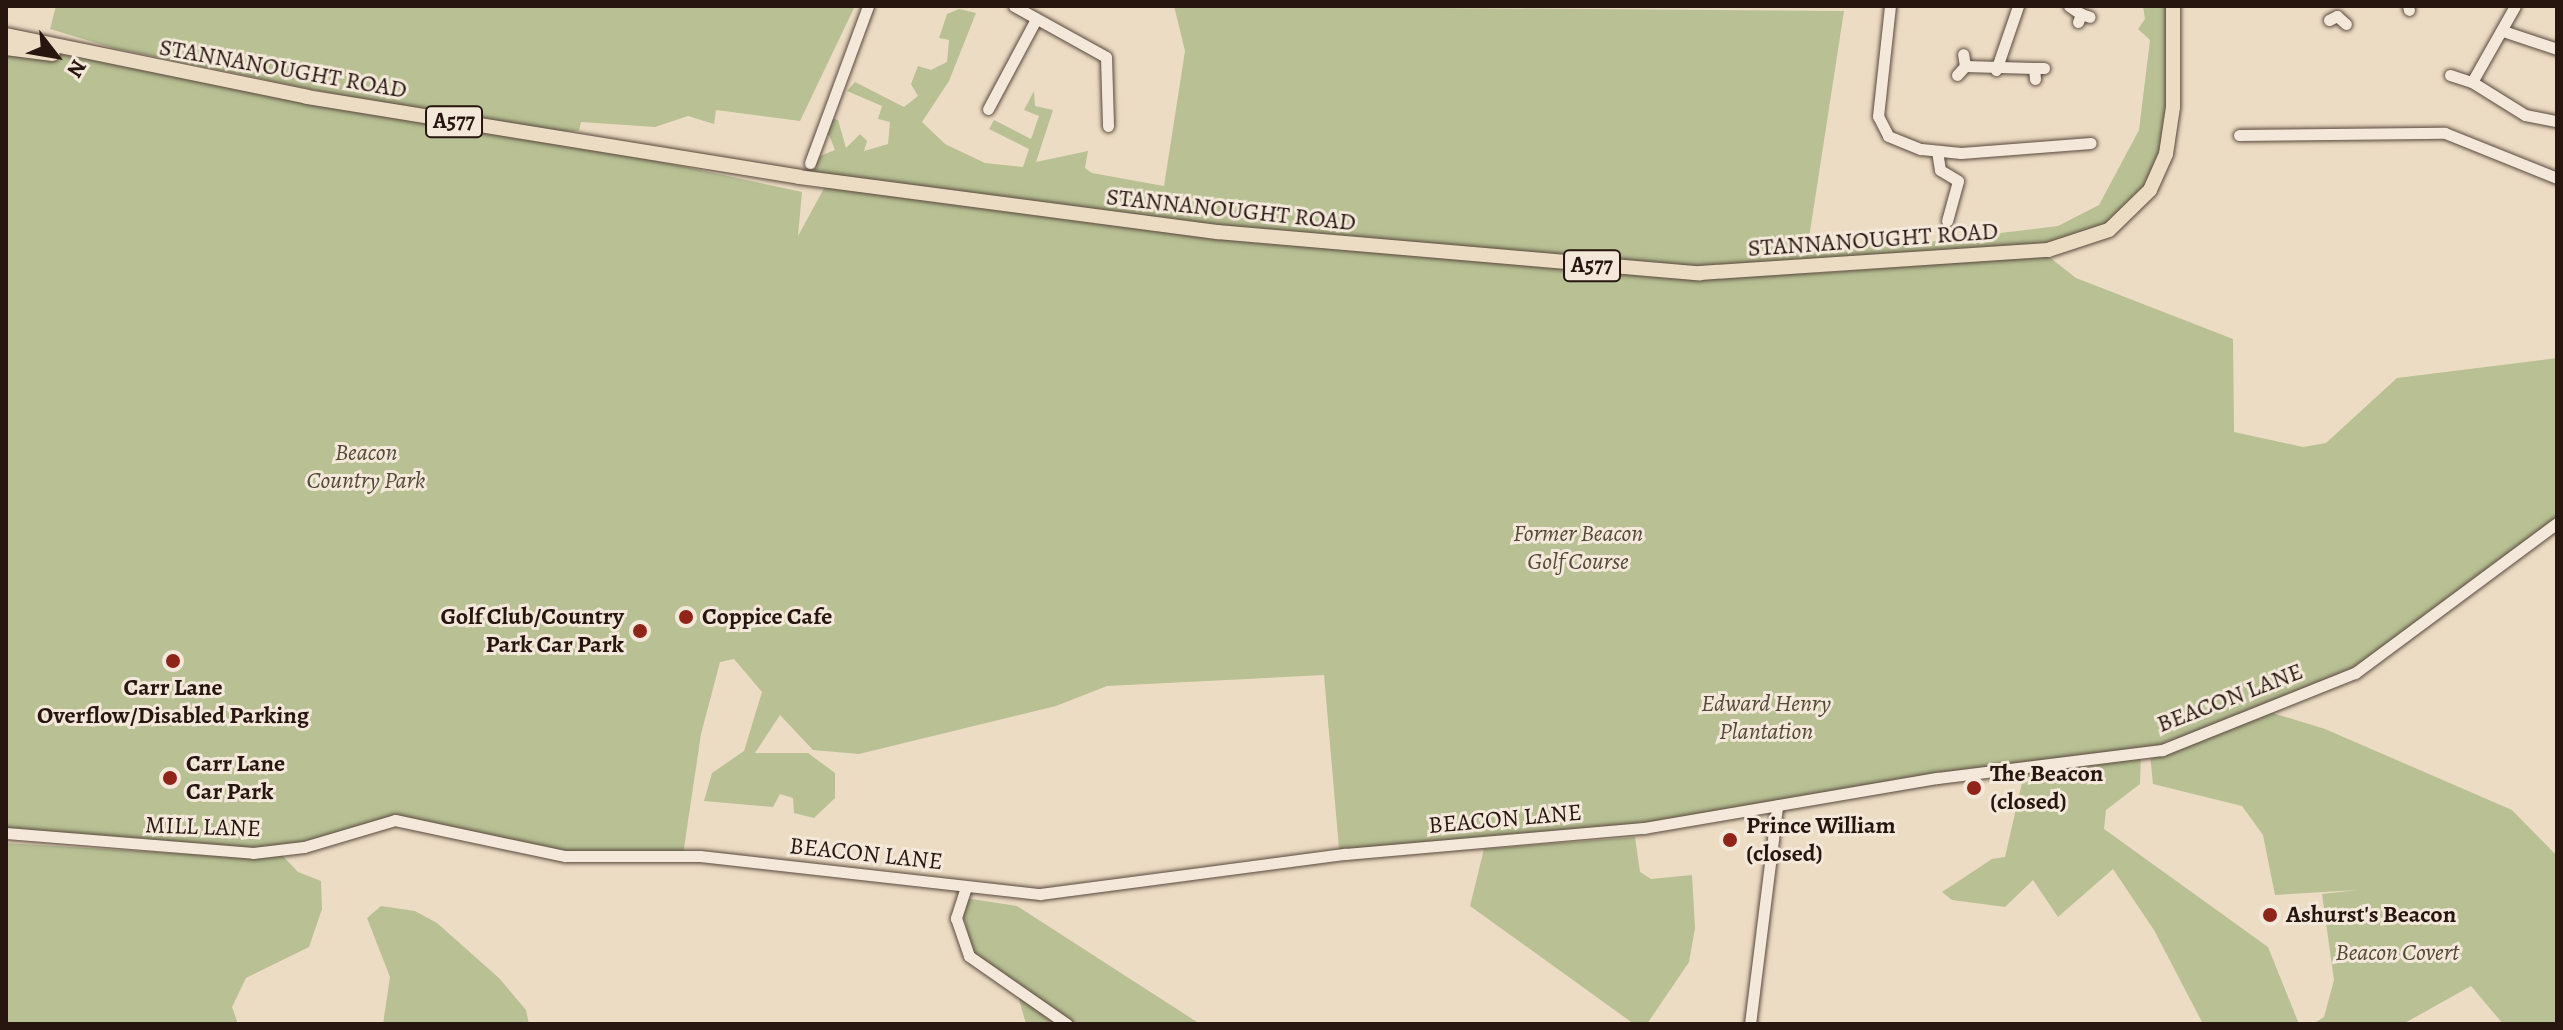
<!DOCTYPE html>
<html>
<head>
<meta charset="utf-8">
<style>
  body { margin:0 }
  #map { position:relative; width:2563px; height:1030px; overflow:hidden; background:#eddcc4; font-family:Alegreya,serif }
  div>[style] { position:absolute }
  .green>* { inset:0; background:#b8c094 }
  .roads { filter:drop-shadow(0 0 2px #58483c) drop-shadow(0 0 2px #58483c) }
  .minor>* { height:11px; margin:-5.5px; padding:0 5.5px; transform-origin:5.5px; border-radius:5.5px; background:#f3e8d9 }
  .major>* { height:14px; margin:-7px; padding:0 7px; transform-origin:7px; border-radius:7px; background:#eddcc4 }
  .dots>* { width:22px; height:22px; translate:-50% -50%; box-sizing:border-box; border:4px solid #f3e8d9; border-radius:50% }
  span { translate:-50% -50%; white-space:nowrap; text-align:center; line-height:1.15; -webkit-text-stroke:6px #f3e8d9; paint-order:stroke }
  .shield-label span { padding:2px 6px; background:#f3e8d9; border:2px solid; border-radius:6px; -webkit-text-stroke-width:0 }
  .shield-label { font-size:22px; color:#27160f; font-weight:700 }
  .street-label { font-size:24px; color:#27160f }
  .park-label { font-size:24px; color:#524937; font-style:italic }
  .poi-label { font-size:24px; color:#27160f; font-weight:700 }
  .right { translate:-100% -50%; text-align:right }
  .left { translate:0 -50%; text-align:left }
  .frame { position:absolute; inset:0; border:8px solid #27160f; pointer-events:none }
  .north { position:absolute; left:16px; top:16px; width:80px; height:80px; -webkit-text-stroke:6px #f3e8d9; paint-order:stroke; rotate:121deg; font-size:22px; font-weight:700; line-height:32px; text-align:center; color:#27160f }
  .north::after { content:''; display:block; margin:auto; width:28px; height:36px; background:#27160f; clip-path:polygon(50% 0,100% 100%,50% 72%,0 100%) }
</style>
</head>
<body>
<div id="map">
  <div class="green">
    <i style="clip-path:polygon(56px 6px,855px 6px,800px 121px,716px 110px,714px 124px,688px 116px,655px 127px,581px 122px,579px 131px,557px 131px,372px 102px,113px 48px,50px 29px)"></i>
    <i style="clip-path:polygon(1174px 6px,1844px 11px,1809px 238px,1859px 247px,1867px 238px,1884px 247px,2058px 226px,2099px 205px,2139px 130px,2150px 40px,2138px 29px,2145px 19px,2143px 6px,2167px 6px,2168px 114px,2155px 174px,2128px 213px,2063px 245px,1712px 273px,1819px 273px,2048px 256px,2076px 278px,2233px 339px,2234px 432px,2303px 447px,2326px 443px,2397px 378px,2557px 358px,2557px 523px,2355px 673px,2263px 710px,2325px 729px,2512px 810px,2557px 856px,2557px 1024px,2503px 1024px,2471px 986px,2403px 1024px,2313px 1024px,2324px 1017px,2334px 980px,2322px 894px,2357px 890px,2275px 895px,2263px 835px,2242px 806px,2153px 784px,2150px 755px,2141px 753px,2140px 784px,2106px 810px,2104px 829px,2268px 947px,2299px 1024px,2203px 1024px,2154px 930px,2113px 869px,2058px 917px,2033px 880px,2005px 907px,1952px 900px,1942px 892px,1992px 859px,2005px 857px,2024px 774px,2110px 757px,1508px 844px,1340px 860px,1324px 675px,1107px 686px,1056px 706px,859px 754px,813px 750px,780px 715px,755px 753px,808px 753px,835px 773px,835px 798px,814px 818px,794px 813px,793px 798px,780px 794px,773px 807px,704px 801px,712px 773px,744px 751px,762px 692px,734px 659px,720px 662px,701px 734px,683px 855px,606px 859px,395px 820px,253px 853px,6px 834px,6px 48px,110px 60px,565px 141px,802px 192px,798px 236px,828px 181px,813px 170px,815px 158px,835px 150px,829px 135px,816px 132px,824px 116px,838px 120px,846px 148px,860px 134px,867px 141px,864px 151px,888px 144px,890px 122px,878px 119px,882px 106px,847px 91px,855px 82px,904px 107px,918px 96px,911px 84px,918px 66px,931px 70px,947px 62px,949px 40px,939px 38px,947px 14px,959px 9px,976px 13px,949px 81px,922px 122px,945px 144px,985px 163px,1023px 167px,1029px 149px,989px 129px,994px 120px,1031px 139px,1039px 116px,1024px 110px,1034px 91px,1035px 106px,1053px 110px,1036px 162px,1088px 151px,1085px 168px,1092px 173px,1164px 186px,1185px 51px)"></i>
    <i style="clip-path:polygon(1635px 837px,1640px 872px,1651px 879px,1692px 875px,1695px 928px,1689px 962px,1647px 1024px,1634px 1024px,1470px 906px,1484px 849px)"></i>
    <i style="clip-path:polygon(6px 843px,252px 858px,281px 854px,298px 872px,321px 881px,322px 909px,309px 947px,246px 978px,232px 1007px,238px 1024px,6px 1024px)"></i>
    <i style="clip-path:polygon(959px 897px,1017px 906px,1197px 1022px,1026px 1024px,1016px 989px,974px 958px)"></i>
    <i style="clip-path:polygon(381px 906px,415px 911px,437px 923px,499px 978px,526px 1010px,529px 1024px,383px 1024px,390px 977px,367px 918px)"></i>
  </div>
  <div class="roads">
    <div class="minor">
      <i style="left:1014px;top:6px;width:105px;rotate:29deg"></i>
      <i style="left:1106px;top:57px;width:69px;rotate:88.3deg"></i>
      <i style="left:1890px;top:6px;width:111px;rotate:96.2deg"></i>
      <i style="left:1878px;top:116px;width:22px;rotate:63deg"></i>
      <i style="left:1888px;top:136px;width:35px;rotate:22deg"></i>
      <i style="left:1921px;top:149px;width:40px;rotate:5.7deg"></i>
      <i style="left:1961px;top:153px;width:130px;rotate:-4.4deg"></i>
      <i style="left:2069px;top:6px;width:14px;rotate:34deg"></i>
      <i style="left:2408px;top:6px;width:4px;rotate:76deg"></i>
      <i style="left:2329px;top:20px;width:9px;rotate:-27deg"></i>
      <i style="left:2337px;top:16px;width:12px;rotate:42deg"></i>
      <i style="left:2078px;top:22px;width:9px;rotate:-69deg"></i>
      <i style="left:2081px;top:14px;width:9px;rotate:18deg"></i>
      <i style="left:2503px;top:31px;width:57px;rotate:18.4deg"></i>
      <i style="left:1965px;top:66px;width:69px;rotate:1.7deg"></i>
      <i style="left:1996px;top:70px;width:68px;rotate:-71deg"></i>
      <i style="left:1957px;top:75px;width:12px;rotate:-48deg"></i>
      <i style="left:1965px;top:66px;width:12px;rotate:-99deg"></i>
      <i style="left:2450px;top:75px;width:23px;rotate:18deg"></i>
      <i style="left:2472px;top:82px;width:87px;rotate:-60.5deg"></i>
      <i style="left:2035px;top:79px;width:11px;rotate:-95deg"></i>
      <i style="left:2034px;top:68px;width:10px"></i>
      <i style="left:2472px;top:82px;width:62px;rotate:31.9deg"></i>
      <i style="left:2525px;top:115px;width:33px;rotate:11deg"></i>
      <i style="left:988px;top:109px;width:100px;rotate:-61.9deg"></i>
      <i style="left:2239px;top:135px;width:206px;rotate:-0.6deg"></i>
      <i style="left:2445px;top:133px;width:121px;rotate:21.9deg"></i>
      <i style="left:1937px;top:151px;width:19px;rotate:81deg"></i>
      <i style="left:1940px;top:170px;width:21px;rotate:31deg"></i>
      <i style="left:1958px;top:181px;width:41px;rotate:105.4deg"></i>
      <i style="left:810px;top:163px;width:167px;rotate:-69.7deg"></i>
      <i style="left:6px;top:833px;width:248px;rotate:4.6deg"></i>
      <i style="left:253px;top:853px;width:51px;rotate:-6.7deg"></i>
      <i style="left:304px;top:847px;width:95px;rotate:-16.5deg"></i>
      <i style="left:395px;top:820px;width:174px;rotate:12deg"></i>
      <i style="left:565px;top:856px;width:135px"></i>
      <i style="left:700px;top:856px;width:342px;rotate:6.4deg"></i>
      <i style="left:1040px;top:894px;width:308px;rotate:-7.5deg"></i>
      <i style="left:1345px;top:854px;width:300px;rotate:-5deg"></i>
      <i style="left:1644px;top:828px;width:297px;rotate:-9.7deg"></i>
      <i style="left:1937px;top:778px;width:227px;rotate:-7.1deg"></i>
      <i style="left:2162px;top:750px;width:208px;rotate:-21.8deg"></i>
      <i style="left:2355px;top:673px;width:252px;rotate:-36.6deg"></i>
      <i style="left:966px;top:887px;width:33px;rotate:108deg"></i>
      <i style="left:956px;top:918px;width:40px;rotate:71.1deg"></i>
      <i style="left:969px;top:956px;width:119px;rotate:34.8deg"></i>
      <i style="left:1750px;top:1024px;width:220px;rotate:-82.9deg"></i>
    </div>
    <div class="major">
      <i style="left:6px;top:35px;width:307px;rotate:11.6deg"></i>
      <i style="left:307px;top:97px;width:498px;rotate:9.2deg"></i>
      <i style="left:799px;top:177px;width:422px;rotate:7.5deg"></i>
      <i style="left:1217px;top:232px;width:485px;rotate:4.9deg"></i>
      <i style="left:1700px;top:273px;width:349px;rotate:-3.8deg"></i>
      <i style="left:2048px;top:250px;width:64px;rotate:-18.2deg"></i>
      <i style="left:2109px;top:230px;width:57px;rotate:-44.3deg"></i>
      <i style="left:2150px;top:190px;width:39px;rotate:-66deg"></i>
      <i style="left:2166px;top:154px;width:48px;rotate:-81.5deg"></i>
      <i style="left:2173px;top:107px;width:101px;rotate:-90deg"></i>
      <i style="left:6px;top:48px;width:47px;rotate:7.3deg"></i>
    </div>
  </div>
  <div class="dots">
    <i style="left:686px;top:617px;background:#8f2418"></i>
    <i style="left:640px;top:631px;background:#8f2418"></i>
    <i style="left:173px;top:661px;background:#8f2418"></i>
    <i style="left:170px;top:778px;background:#8f2418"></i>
    <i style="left:1974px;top:788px;background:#8f2418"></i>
    <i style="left:1730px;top:840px;background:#8f2418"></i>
    <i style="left:2270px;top:915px;background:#8f2418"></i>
  </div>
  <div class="shield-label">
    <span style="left:454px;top:122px">A577</span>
    <span style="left:1592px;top:266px">A577</span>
  </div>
  <div class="street-label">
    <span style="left:283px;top:69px;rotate:10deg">STANNANOUGHT ROAD</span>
    <span style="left:1231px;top:210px;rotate:6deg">STANNANOUGHT ROAD</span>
    <span style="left:1873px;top:240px;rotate:-4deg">STANNANOUGHT ROAD</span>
    <span style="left:2230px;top:698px;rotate:-21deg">BEACON LANE</span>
    <span style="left:1505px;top:819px;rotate:-5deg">BEACON LANE</span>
    <span style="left:203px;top:827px;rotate:2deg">MILL LANE</span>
    <span style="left:866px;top:854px;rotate:6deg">BEACON LANE</span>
  </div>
  <div class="park-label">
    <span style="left:366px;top:467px">Beacon<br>Country Park</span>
    <span style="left:1578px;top:548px">Former Beacon<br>Golf Course</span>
    <span style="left:1766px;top:718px">Edward Henry<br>Plantation</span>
    <span style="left:2397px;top:953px">Beacon Covert</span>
  </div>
  <div class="poi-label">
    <span class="right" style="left:624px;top:631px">Golf Club/Country<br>Park Car Park</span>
    <span class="left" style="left:702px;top:617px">Coppice Cafe</span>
    <span style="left:173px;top:702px">Carr Lane<br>Overflow/Disabled Parking</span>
    <span class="left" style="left:186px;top:778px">Carr Lane<br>Car Park</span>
    <span class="left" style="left:1990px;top:788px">The Beacon<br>(closed)</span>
    <span class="left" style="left:1746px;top:840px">Prince William<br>(closed)</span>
    <span class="left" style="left:2286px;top:915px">Ashurst's Beacon</span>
  </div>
  <div class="frame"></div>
  <div class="north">N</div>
</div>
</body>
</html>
